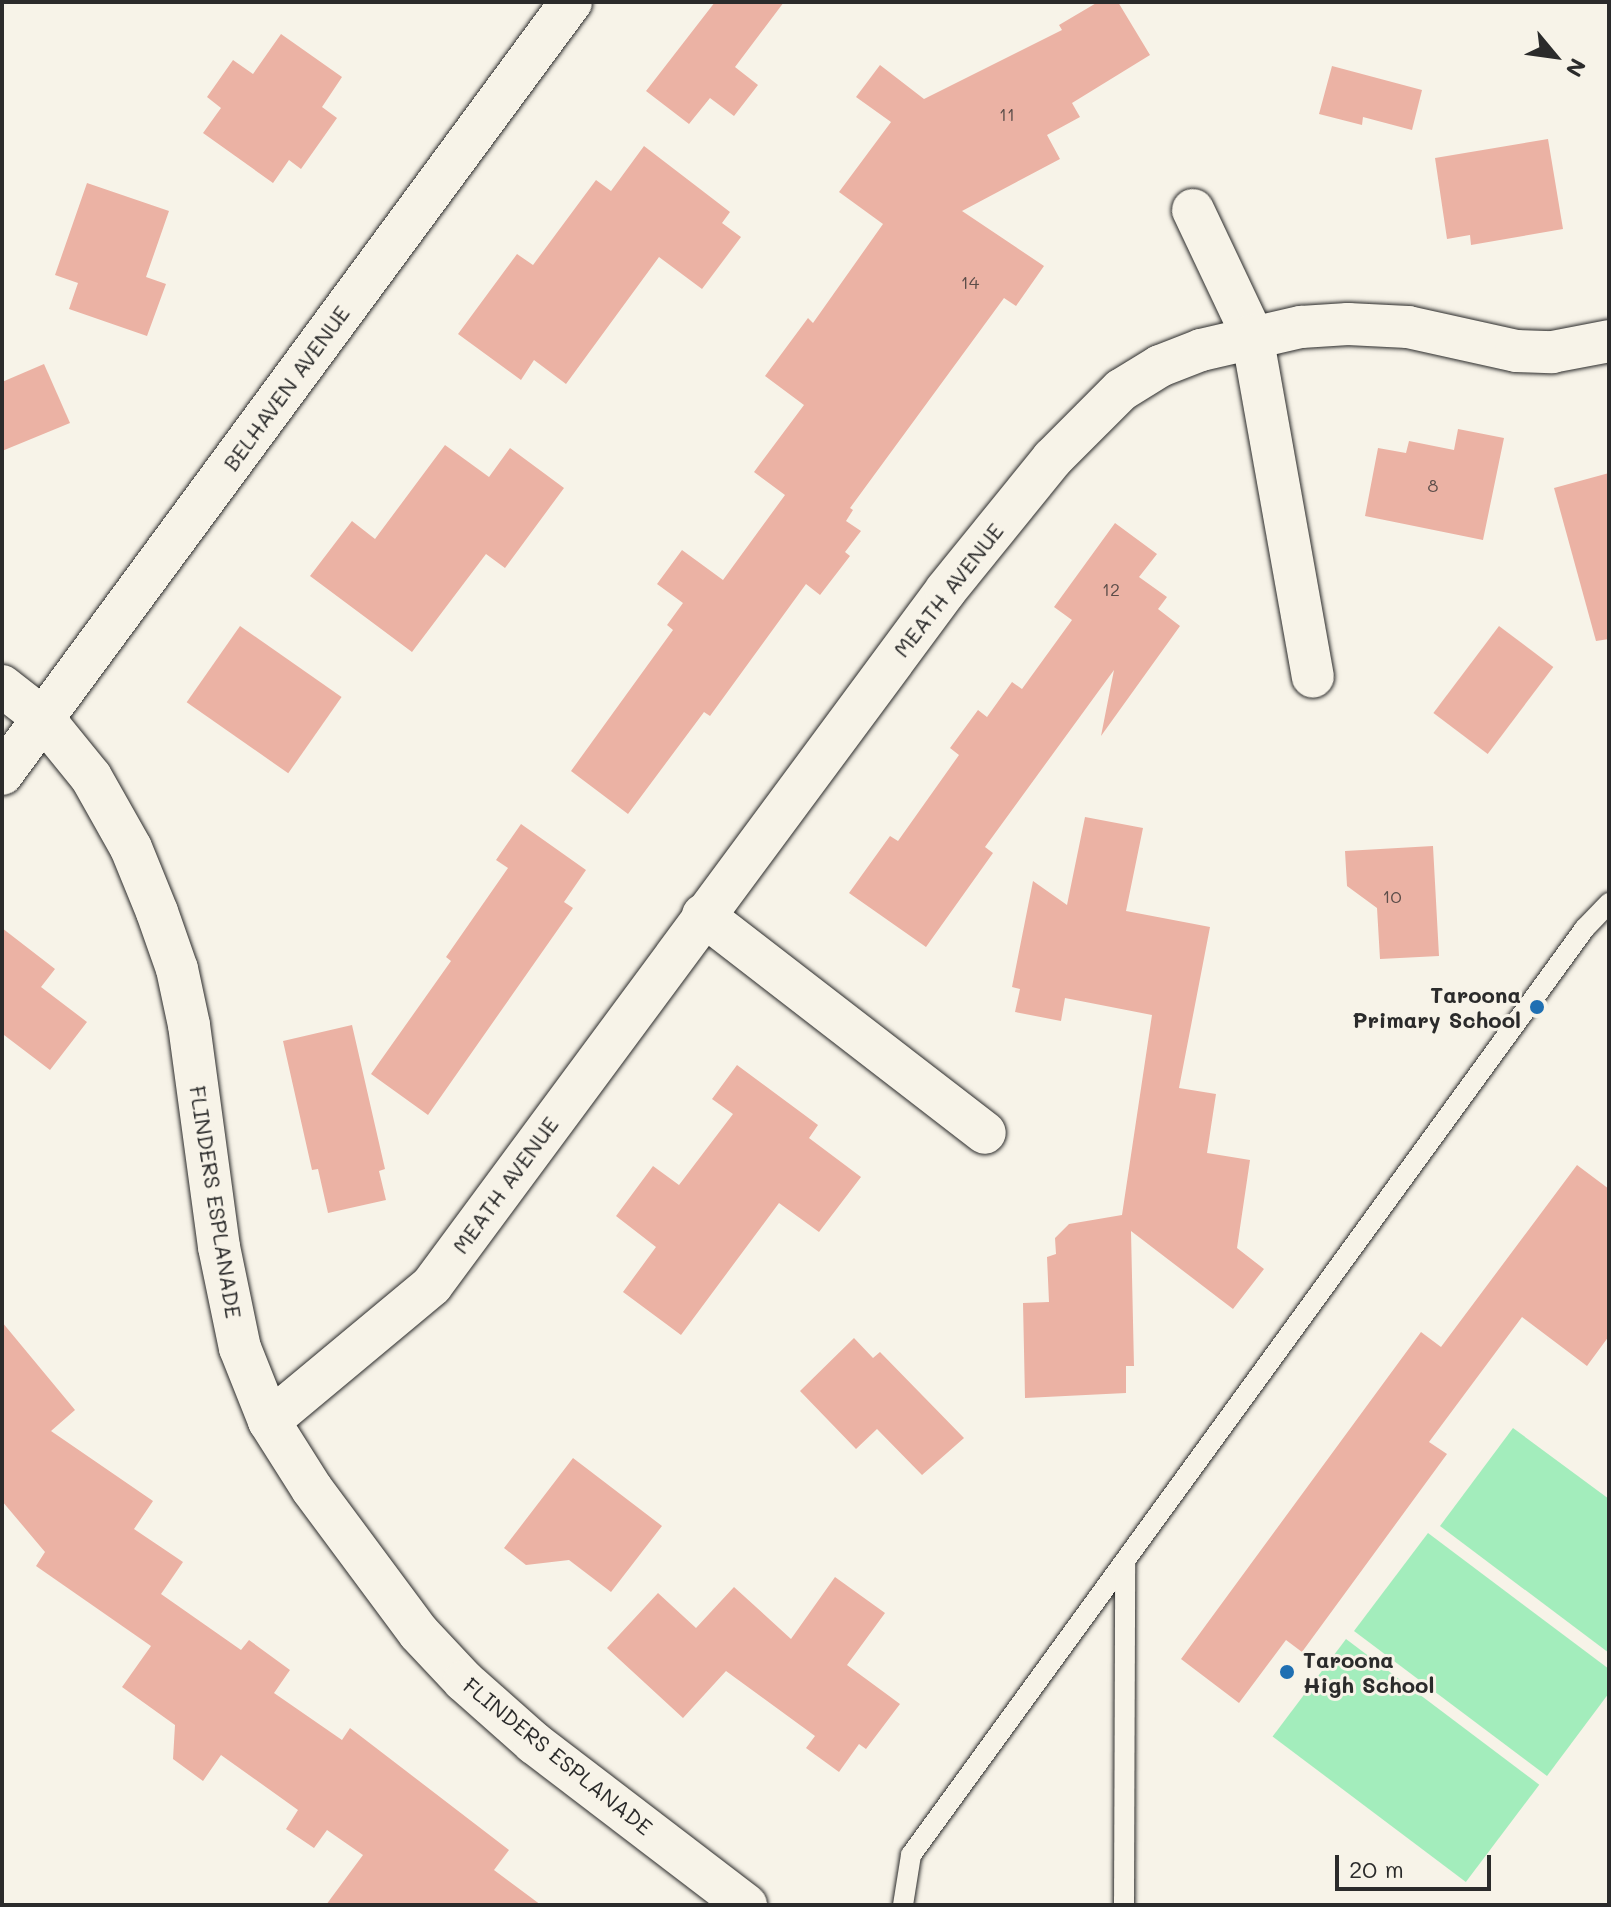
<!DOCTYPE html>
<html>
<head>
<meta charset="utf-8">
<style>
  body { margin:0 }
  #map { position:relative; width:1611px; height:1907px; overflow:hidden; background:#f7f3e8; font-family:Mali,sans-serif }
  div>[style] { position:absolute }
  .green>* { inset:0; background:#a3edbc; transform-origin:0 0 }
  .building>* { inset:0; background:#ebb2a4; transform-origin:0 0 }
  .roads { filter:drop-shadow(0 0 2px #2b2b2b) drop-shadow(0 0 2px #2b2b2b) }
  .service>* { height:20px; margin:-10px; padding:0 10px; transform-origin:10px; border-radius:10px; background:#f7f3e8 }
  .minor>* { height:42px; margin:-21px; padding:0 21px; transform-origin:21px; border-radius:21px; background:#f7f3e8 }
  .dots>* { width:22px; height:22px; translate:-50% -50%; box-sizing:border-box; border:4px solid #f7f3e8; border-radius:50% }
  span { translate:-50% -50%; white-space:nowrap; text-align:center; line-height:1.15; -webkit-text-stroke:6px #f7f3e8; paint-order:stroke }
  .number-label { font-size:18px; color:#5b4d49 }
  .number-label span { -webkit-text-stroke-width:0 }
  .street-label { font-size:22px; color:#2b2b2b }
  .poi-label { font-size:22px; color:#2b2b2b; font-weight:700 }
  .right { translate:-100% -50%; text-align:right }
  .left { translate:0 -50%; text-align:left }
  .frame { position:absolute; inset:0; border:4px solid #2b2b2b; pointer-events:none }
  .north { position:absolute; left:1515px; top:16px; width:80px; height:80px; -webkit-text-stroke:6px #f7f3e8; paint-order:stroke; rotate:119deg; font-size:22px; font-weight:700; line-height:32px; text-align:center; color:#2b2b2b }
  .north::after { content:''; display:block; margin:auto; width:28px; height:36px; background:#2b2b2b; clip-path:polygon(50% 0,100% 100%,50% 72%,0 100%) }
  .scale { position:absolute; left:1335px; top:1855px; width:156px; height:36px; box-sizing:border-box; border:4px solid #2b2b2b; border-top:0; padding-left:10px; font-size:24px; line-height:28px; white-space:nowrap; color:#2b2b2b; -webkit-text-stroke:6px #f7f3e8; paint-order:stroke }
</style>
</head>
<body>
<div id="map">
  <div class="green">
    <i style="clip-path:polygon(1513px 1428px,1609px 1499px,1609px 1653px,1440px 1526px)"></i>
    <i style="clip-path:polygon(1428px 1533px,1609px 1669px,1609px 1693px,1547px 1776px,1354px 1631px)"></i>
    <i style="left:1346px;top:1639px;width:242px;height:122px;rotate:37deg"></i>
  </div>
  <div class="building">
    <i style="clip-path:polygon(715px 2px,784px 2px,735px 67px,758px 85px,734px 116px,710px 98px,689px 124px,646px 91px)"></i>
    <i style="clip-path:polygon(1098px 2px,1118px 2px,1150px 55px,1072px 103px,1080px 117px,1047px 135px,1060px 159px,962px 211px,1044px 266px,1016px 306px,1004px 298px,850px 508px,853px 510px,846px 521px,861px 531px,845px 552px,850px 556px,820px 595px,806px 584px,710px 716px,704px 712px,628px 814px,571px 771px,673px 630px,667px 625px,683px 603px,657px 584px,682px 550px,723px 580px,785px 495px,754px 472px,804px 405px,765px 376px,808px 318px,813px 323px,883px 224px,839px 192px,891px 122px,856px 97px,880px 65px,924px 99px,1062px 30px,1059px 25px)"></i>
    <i style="clip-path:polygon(281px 34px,342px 77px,322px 107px,337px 118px,301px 169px,289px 160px,273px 183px,203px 133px,221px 108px,207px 97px,233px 60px,253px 74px)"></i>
    <i style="clip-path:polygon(1332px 66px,1422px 90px,1412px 130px,1363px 117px,1362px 125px,1319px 114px)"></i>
    <i style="clip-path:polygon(1548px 139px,1563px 229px,1471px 245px,1470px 235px,1447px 239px,1435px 158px)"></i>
    <i style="clip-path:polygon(644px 146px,730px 212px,722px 223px,741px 237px,702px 289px,659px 257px,566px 384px,534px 360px,521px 380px,458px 334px,517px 254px,533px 265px,596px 180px,611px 191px)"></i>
    <i style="clip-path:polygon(87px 183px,169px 211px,146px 277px,166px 284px,147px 336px,69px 309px,78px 283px,55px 275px)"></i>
    <i style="clip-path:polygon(44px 364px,70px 423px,2px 451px,2px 382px)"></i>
    <i style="clip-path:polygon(1458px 429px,1504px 438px,1483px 540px,1365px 516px,1378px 448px,1406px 453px,1409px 441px,1454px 450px)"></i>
    <i style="clip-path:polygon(445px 445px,489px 477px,510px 448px,564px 488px,505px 568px,486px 554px,412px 652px,310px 576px,352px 521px,375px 539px)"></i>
    <i style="clip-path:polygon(1609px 473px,1609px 639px,1596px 641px,1554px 488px)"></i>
    <i style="clip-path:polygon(1115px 523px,1157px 554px,1139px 577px,1167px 597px,1158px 609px,1180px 626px,1101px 736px,1114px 670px,985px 847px,993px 853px,926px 947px,849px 893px,890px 836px,898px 841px,959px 755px,950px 748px,978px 710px,987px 717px,1012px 682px,1022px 689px,1072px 620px,1054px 607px)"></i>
    <i style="left:240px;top:626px;width:124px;height:93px;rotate:35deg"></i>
    <i style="left:1499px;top:626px;width:68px;height:109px;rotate:37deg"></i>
    <i style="clip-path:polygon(1085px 817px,1143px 828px,1126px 911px,1210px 927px,1179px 1088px,1216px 1094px,1207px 1153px,1250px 1160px,1237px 1248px,1264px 1269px,1233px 1309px,1131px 1231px,1134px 1366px,1126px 1366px,1126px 1393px,1025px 1398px,1023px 1303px,1049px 1302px,1047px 1257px,1056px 1254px,1055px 1238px,1069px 1224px,1122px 1215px,1152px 1015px,1065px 998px,1061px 1021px,1015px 1012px,1020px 989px,1012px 987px,1033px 881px,1067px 905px)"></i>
    <i style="clip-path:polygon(521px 824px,586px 870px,564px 902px,573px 908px,428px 1115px,371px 1074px,451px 961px,446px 957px,508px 868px,496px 860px)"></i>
    <i style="clip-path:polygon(1433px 846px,1439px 956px,1380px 959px,1377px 908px,1347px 886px,1345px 851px)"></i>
    <i style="clip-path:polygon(2px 928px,55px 969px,41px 987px,87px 1022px,50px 1070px,4px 1035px,2px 1038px)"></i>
    <i style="clip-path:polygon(352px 1025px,385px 1169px,379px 1171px,386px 1200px,328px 1213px,318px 1169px,312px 1170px,283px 1041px)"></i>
    <i style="clip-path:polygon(737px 1065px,818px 1125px,809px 1138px,861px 1177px,819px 1232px,779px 1203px,681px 1335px,623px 1292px,656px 1247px,616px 1216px,653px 1166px,679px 1185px,733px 1114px,712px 1099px)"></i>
    <i style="clip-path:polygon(1577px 1165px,1609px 1189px,1609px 1336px,1587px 1366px,1522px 1317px,1429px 1442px,1447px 1454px,1302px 1652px,1286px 1640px,1239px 1703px,1181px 1659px,1421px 1332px,1441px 1347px)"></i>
    <i style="clip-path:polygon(2px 1322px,75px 1410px,51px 1431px,153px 1501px,134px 1529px,183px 1562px,161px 1594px,241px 1650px,249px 1640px,290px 1670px,274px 1693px,342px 1740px,350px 1728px,509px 1850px,494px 1870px,541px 1905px,326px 1905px,363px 1855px,327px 1830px,314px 1848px,286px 1829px,298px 1810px,221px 1755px,203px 1781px,173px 1759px,175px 1725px,122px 1687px,151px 1646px,36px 1566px,45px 1552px,2px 1501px)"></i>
    <i style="clip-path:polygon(854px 1338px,873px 1358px,880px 1352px,964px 1438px,922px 1475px,877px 1429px,856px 1449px,800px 1391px)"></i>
    <i style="clip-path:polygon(573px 1458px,662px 1526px,611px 1592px,569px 1560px,526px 1565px,504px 1548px)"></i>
    <i style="clip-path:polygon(835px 1577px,885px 1613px,847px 1665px,900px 1704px,866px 1749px,859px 1744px,839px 1772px,806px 1748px,815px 1736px,726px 1671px,683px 1718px,607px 1648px,658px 1593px,696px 1628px,734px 1587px,791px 1639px)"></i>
  </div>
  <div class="roads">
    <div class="service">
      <i style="left:903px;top:1905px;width:51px;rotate:-80.9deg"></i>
      <i style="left:911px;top:1855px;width:1146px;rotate:-53.98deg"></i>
      <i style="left:1585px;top:928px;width:35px;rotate:-46deg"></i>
      <i style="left:1124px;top:1905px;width:343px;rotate:-89.8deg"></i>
    </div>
    <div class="minor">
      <i style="left:1193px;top:210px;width:138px;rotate:64.7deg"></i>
      <i style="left:1252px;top:335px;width:347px;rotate:79.9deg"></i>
      <i style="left:2px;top:686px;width:52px;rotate:38deg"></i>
      <i style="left:43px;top:718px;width:76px;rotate:50.9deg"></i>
      <i style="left:91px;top:777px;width:81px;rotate:60.6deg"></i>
      <i style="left:131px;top:848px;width:69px;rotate:67.9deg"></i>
      <i style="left:157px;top:912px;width:60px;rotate:70.7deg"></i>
      <i style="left:177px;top:969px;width:57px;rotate:77.9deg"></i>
      <i style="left:189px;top:1025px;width:224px;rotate:82.3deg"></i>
      <i style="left:219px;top:1247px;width:103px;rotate:78.3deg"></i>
      <i style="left:240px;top:1348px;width:79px;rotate:68.3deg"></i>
      <i style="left:269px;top:1421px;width:80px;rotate:57.7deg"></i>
      <i style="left:312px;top:1489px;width:179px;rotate:53.4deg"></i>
      <i style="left:419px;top:1633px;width:66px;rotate:46.8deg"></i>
      <i style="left:464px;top:1681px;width:94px;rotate:41.5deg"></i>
      <i style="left:534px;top:1743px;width:267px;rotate:37.4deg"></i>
      <i style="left:2px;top:774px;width:959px;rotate:-53.61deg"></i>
      <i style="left:703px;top:915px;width:356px;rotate:37.7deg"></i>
      <i style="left:269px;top:1421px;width:212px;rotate:-39.8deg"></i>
      <i style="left:432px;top:1285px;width:864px;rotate:-53.51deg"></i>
      <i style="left:946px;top:590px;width:169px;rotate:-51deg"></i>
      <i style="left:1052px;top:459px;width:98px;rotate:-45deg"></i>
      <i style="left:1121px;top:390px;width:46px;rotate:-31.6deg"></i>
      <i style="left:1160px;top:366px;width:44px;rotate:-21.3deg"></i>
      <i style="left:1201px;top:350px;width:103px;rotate:-13deg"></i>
      <i style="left:1301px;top:327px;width:47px;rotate:-3.7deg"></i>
      <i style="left:1348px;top:324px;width:60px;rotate:2.9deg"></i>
      <i style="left:1408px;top:327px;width:111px;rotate:12.5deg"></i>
      <i style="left:1516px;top:351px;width:36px;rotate:2deg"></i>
      <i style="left:1552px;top:352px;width:58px;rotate:-10.9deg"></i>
    </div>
  </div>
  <div class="dots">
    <i style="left:1537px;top:1007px;background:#1f6fb2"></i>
    <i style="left:1287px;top:1672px;background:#1f6fb2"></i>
  </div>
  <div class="number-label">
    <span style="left:1007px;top:114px">11</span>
    <span style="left:970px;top:282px">14</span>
    <span style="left:1433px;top:485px">8</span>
    <span style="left:1111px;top:589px">12</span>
    <span style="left:1392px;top:896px">10</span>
  </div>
  <div class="street-label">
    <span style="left:286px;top:388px;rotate:-54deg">BELHAVEN AVENUE</span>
    <span style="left:948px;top:590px;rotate:-52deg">MEATH AVENUE</span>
    <span style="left:505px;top:1185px;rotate:-54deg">MEATH AVENUE</span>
    <span style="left:216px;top:1202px;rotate:81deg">FLINDERS ESPLANADE</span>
    <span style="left:558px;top:1756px;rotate:39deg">FLINDERS ESPLANADE</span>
  </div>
  <div class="poi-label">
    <span class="right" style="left:1521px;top:1007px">Taroona<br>Primary School</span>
    <span class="left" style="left:1303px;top:1672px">Taroona<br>High School</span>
  </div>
  <div class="frame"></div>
  <div class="north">N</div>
  <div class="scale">20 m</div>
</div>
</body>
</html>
